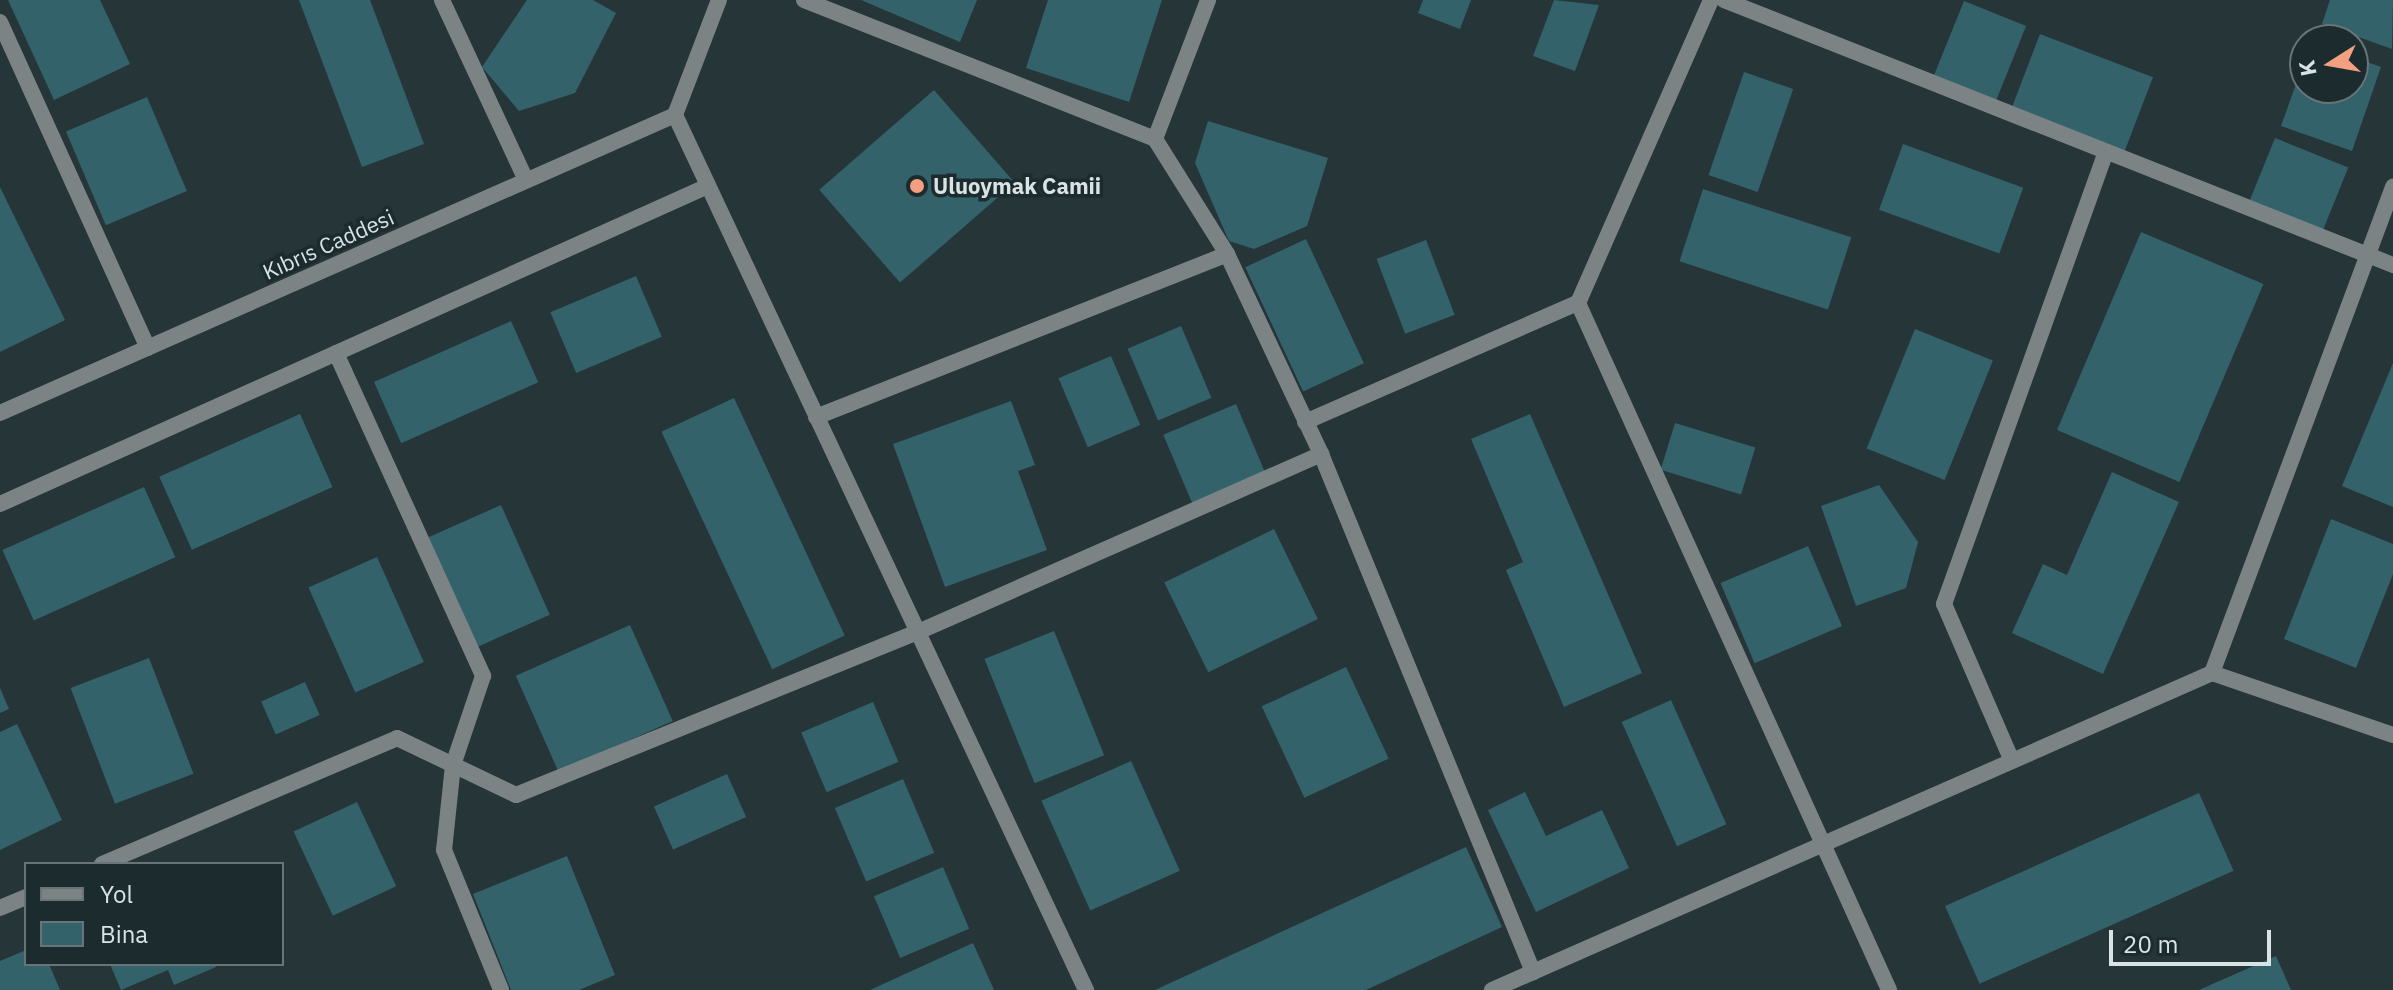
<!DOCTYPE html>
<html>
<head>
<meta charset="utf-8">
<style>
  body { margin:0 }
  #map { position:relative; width:2393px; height:990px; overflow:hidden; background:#263538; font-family:"IBM Plex Sans",sans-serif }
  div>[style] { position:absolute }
  .building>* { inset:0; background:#34626b; transform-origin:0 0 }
  .minor>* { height:16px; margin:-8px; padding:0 8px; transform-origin:8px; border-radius:8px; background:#7b8385 }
  .tertiary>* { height:16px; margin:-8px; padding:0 8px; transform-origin:8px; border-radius:8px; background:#7b8385 }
  .dots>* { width:22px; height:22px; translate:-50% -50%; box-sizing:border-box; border:4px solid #1c2b2e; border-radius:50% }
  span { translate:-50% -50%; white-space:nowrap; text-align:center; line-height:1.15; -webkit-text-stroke:7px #1c2b2e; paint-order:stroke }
  .poi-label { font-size:22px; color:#d9e2e4; font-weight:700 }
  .left { translate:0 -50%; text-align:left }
  .street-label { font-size:22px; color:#d9e2e4 }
  .legend { position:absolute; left:24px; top:862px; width:260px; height:104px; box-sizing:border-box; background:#1c2b2e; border:2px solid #687477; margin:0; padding:10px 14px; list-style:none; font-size:24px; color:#d9e2e4 }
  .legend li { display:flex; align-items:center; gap:16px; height:40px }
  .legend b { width:40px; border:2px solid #687477 }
  .north { position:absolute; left:2289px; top:24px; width:80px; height:80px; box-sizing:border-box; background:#1c2b2e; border:2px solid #687477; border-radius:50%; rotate:259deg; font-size:22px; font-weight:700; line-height:32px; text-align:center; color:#d9e2e4 }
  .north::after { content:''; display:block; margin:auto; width:28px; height:36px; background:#f2a080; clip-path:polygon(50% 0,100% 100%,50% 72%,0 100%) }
  .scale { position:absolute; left:2109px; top:930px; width:162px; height:36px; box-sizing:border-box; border:4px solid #d9e2e4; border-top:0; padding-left:10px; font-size:24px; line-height:28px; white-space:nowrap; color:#d9e2e4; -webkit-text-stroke:6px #1c2b2e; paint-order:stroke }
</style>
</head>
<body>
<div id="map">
  <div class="building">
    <i style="clip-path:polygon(8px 0,100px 0,130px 64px,54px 100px)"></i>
    <i style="clip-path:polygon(299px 0,370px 0,424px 144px,362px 167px)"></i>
    <i style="clip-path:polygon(527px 0,593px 0,616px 13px,575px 93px,519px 111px,482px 67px)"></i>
    <i style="clip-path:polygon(861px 0,977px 0,960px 42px)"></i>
    <i style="clip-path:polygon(1048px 0,1162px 0,1129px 102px,1026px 68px)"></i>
    <i style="clip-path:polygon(1423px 0,1471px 0,1460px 29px,1418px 13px)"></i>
    <i style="clip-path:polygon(1554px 0,1599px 5px,1575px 71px,1533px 56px)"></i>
    <i style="clip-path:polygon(2330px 0,2393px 0,2392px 49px,2322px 24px)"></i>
    <i style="left:1964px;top:1px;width:67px;height:85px;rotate:22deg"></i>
    <i style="left:2040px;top:34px;width:121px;height:80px;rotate:21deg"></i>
    <i style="clip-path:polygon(2353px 57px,2381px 67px,2352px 151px,2281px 126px,2305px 59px,2305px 88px,2353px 88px)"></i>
    <i style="left:1744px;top:72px;width:52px;height:109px;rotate:19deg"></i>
    <i style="left:934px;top:90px;width:123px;height:152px;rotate:49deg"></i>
    <i style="left:147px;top:97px;width:102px;height:88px;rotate:67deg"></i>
    <i style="clip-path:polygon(1208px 121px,1328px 158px,1307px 226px,1254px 249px,1229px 241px,1195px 163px)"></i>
    <i style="left:2275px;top:138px;width:79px;height:71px;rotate:22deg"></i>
    <i style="left:1903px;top:144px;width:128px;height:70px;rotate:20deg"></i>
    <i style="clip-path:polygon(0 187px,65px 320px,0 352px)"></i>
    <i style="left:1703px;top:189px;width:156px;height:76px;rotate:18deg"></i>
    <i style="left:2141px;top:232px;width:133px;height:215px;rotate:23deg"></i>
    <i style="left:1306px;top:239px;width:137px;height:67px;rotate:65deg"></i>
    <i style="left:1426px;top:240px;width:80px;height:53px;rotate:69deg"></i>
    <i style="left:636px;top:276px;width:66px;height:93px;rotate:67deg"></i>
    <i style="left:511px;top:321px;width:67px;height:150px;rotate:66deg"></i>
    <i style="left:1181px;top:326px;width:78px;height:58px;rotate:67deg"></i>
    <i style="left:1915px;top:329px;width:84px;height:129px;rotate:22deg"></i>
    <i style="left:1111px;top:356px;width:75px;height:57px;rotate:67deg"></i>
    <i style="clip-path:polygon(2393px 363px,2393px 507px,2342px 486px)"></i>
    <i style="left:734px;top:398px;width:262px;height:80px;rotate:65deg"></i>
    <i style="clip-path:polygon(1011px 401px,1035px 465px,1018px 471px,1047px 550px,945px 587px,893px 444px)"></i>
    <i style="left:1236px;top:404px;width:75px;height:79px;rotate:67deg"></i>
    <i style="left:300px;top:414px;width:80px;height:154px;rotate:66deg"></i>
    <i style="clip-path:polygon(1530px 414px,1642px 673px,1564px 707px,1506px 570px,1523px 562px,1471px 439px)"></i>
    <i style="left:1675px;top:423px;width:84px;height:49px;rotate:17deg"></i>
    <i style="clip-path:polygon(2112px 472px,2179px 502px,2103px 674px,2012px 633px,2043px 564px,2067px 575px)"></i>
    <i style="clip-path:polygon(1879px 485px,1918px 542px,1906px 588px,1856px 606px,1821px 506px)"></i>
    <i style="left:144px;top:487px;width:77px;height:155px;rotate:66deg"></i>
    <i style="left:501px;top:505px;width:120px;height:80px;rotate:66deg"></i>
    <i style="clip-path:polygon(2331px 519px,2393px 544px,2393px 574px,2356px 668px,2284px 639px)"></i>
    <i style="left:1274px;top:529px;width:100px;height:122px;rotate:64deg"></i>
    <i style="left:1808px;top:546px;width:87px;height:95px;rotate:67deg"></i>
    <i style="left:377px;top:557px;width:115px;height:75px;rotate:66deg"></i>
    <i style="left:630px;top:625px;width:105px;height:125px;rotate:66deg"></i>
    <i style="left:1054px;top:631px;width:134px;height:75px;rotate:68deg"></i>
    <i style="left:149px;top:658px;width:124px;height:84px;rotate:69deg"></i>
    <i style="left:1346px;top:667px;width:101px;height:93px;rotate:65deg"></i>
    <i style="left:305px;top:682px;width:36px;height:48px;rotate:66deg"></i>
    <i style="clip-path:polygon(0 688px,9px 709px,0 713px)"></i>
    <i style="left:1671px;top:700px;width:136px;height:54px;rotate:66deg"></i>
    <i style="left:873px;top:702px;width:65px;height:78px;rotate:67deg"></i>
    <i style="clip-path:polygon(17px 724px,62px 820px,0 850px,0 732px)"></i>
    <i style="left:1131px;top:761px;width:120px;height:98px;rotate:66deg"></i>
    <i style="left:727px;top:774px;width:47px;height:80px;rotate:66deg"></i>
    <i style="left:903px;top:779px;width:80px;height:74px;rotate:67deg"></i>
    <i style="clip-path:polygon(1525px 792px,1546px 836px,1602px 810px,1629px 868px,1536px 912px,1488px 810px)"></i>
    <i style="left:2199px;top:793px;width:85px;height:278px;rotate:66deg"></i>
    <i style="left:357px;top:802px;width:93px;height:70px;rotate:65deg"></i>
    <i style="clip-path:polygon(1466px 847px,1502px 927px,1366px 990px,1155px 990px)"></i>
    <i style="clip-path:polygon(567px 856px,615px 975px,579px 990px,511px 990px,473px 894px)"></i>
    <i style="left:943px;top:867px;width:67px;height:75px;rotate:67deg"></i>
    <i style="clip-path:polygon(973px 943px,994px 990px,870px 990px)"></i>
    <i style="clip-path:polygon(26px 950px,26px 964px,49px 964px,60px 990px,0 990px,0 961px)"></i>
    <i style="clip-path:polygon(2276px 956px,2291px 990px,2199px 990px)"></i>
    <i style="clip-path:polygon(110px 964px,215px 964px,216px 967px,174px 985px,168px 970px,121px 990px)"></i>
  </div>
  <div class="minor">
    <i style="left:442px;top:0;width:199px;rotate:65deg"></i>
    <i style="left:804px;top:0;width:378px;rotate:21.6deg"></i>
    <i style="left:1155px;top:139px;width:136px;rotate:57.9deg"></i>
    <i style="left:1227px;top:254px;width:221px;rotate:64.8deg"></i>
    <i style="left:1321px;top:454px;width:560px;rotate:67.74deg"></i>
    <i style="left:1724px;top:0;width:720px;rotate:21.61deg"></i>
    <i style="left:0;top:22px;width:358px;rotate:65.6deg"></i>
    <i style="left:675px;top:115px;width:967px;rotate:64.84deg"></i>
    <i style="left:1155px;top:139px;width:149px;rotate:-69.1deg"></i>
    <i style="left:1578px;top:303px;width:754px;rotate:65.64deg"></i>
    <i style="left:336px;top:353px;width:355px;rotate:65.5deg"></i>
    <i style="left:483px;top:676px;width:94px;rotate:108.6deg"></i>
    <i style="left:453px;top:765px;width:85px;rotate:96deg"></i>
    <i style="left:444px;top:850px;width:151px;rotate:67.8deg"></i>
    <i style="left:816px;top:417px;width:442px;rotate:-21.6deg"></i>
    <i style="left:1305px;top:422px;width:298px;rotate:-23.6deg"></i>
    <i style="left:1578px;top:303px;width:331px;rotate:-66.3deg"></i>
    <i style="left:0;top:504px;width:776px;rotate:-24.19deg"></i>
    <i style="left:2212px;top:673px;width:519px;rotate:-69.57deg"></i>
    <i style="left:2012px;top:761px;width:171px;rotate:-113.4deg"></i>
    <i style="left:1944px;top:604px;width:480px;rotate:-70.3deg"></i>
    <i style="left:102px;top:864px;width:321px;rotate:-23.1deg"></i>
    <i style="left:397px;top:738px;width:132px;rotate:25.6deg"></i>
    <i style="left:516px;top:795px;width:434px;rotate:-22.1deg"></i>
    <i style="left:918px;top:632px;width:441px;rotate:-23.8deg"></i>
    <i style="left:0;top:908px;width:28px;rotate:-23deg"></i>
    <i style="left:1492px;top:990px;width:787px;rotate:-23.76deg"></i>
    <i style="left:2212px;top:673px;width:191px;rotate:18.9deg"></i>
  </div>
  <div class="tertiary">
    <i style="left:0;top:413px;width:738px;rotate:-23.82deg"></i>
    <i style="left:675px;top:115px;width:123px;rotate:-69.1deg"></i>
  </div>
  <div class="dots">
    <i style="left:917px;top:186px;background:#f2a080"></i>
  </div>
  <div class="poi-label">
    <span class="left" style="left:933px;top:186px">Uluoymak Camii</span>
  </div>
  <div class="street-label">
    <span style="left:328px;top:244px;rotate:-24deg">Kıbrıs Caddesi</span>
  </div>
  <ul class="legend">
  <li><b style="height:10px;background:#7b8385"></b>Yol</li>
  <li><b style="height:22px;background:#34626b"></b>Bina</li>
  </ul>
  <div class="north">K</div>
  <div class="scale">20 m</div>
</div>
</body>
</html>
